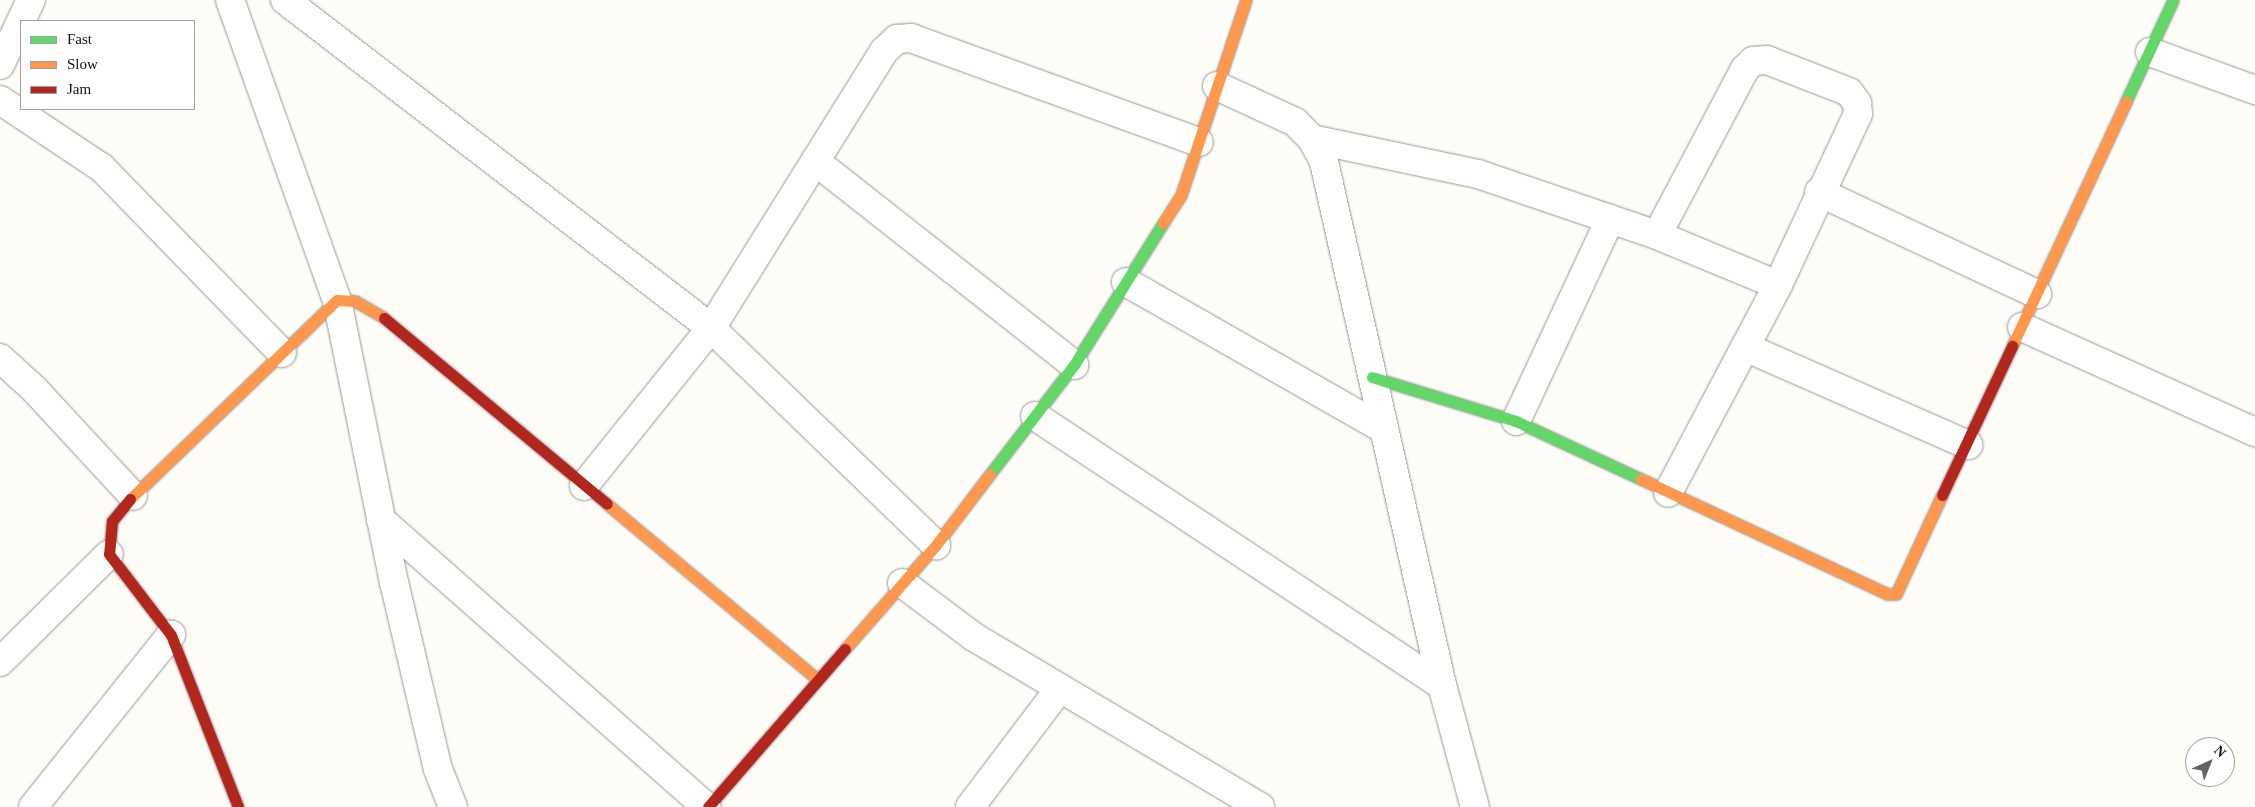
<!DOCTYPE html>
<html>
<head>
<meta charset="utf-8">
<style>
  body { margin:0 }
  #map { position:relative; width:2255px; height:807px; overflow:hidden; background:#fdfcf7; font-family:"Times New Roman",serif }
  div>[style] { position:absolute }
  .roads { filter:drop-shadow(0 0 1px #979795) drop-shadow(0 0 1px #979795) }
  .street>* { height:28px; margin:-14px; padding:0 14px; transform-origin:14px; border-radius:14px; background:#fffffe }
  .fast>* { height:11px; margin:-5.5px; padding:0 5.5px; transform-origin:5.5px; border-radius:5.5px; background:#63d668 }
  .slow>* { height:11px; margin:-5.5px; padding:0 5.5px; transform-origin:5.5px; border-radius:5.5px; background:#ff974d }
  .jam>* { height:11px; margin:-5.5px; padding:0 5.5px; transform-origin:5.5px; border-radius:5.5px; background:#b3261e }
  span { translate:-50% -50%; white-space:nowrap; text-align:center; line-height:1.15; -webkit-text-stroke:5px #fff; paint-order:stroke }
  .legend { position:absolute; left:20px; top:20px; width:175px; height:90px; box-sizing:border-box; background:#fff; border:1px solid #a0a0a0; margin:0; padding:6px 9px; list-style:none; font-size:15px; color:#111 }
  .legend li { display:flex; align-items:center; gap:10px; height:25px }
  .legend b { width:25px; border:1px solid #a0a0a0 }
  .north { position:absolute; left:2185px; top:737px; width:50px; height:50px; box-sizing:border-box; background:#fff; border:1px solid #a0a0a0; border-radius:50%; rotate:44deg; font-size:14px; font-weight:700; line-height:20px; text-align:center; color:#111 }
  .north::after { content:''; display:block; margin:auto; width:18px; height:22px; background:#646362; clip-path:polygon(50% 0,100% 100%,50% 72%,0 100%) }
</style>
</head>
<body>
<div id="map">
  <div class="roads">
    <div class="street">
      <i style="left:230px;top:0;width:319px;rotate:70.4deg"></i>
      <i style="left:337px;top:300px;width:288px;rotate:78.6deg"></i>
      <i style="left:394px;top:582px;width:192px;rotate:76.8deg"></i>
      <i style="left:438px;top:769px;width:41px;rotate:68.5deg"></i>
      <i style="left:285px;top:0;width:538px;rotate:37.59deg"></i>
      <i style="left:711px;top:328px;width:313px;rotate:44deg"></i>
      <i style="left:2150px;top:52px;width:112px;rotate:19.9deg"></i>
      <i style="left:0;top:65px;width:72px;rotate:-64.5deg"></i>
      <i style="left:1217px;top:86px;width:86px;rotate:24.8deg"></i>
      <i style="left:1295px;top:122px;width:24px;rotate:45deg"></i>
      <i style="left:1312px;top:139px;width:26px;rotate:62deg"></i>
      <i style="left:1324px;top:162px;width:536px;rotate:77.29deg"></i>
      <i style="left:1442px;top:685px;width:126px;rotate:74.9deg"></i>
      <i style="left:0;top:100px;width:123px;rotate:33.7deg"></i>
      <i style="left:102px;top:168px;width:258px;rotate:45.8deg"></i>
      <i style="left:1312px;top:139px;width:170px;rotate:11.9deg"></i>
      <i style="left:1478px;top:174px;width:189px;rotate:18.8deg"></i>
      <i style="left:1657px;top:235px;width:131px;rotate:22.5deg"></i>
      <i style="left:815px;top:161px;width:330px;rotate:38.2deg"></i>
      <i style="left:1819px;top:192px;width:241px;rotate:25.1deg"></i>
      <i style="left:1657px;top:235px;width:188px;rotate:-62.1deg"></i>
      <i style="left:1745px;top:69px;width:11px;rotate:-45deg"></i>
      <i style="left:1753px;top:61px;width:14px;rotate:-4deg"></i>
      <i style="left:1767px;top:60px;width:88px;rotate:21.3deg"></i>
      <i style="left:1849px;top:92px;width:14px;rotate:54deg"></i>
      <i style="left:1857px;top:103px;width:11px;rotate:85deg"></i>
      <i style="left:1858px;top:114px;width:189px;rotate:115.1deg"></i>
      <i style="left:1778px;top:285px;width:235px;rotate:117.9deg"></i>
      <i style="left:1126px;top:282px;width:297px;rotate:29.7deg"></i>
      <i style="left:2022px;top:327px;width:256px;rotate:24.3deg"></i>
      <i style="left:1745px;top:347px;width:244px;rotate:23.7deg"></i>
      <i style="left:0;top:358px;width:47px;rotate:42.4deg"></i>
      <i style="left:35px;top:390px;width:144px;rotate:47.2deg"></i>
      <i style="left:1035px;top:416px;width:488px;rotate:33.5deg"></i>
      <i style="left:1516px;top:421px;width:223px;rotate:-65deg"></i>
      <i style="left:584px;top:486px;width:203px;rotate:-51.2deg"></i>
      <i style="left:711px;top:328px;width:327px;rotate:-58deg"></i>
      <i style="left:884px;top:51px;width:18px;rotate:-43deg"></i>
      <i style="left:897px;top:39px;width:14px;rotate:-4deg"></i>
      <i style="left:911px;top:38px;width:306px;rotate:19.9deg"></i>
      <i style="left:381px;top:520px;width:434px;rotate:41.4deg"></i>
      <i style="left:902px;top:583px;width:90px;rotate:36.9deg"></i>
      <i style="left:974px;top:637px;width:333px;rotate:30.7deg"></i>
      <i style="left:0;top:662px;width:153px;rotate:-44.7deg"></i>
      <i style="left:33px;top:807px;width:221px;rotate:-51.3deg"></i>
      <i style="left:970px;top:807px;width:149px;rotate:-52.9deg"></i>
    </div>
    <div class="fast">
      <i style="left:2126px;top:101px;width:111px;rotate:-65deg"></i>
      <i style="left:1372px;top:377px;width:151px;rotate:17deg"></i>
      <i style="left:1516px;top:421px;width:138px;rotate:24.9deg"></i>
      <i style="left:990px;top:474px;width:138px;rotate:-52.4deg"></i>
      <i style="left:1074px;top:365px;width:168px;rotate:-57.9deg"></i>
    </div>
    <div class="slow">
      <i style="left:1163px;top:223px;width:33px;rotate:-57deg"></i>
      <i style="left:1181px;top:195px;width:206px;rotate:-71.6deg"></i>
      <i style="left:2012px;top:346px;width:270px;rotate:-65deg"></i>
      <i style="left:1641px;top:479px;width:272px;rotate:25deg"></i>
      <i style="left:1888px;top:594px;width:8px"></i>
      <i style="left:1896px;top:594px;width:109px;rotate:-65.1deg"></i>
      <i style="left:130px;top:499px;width:287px;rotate:-43.9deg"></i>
      <i style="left:337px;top:300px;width:18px;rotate:3deg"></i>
      <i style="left:355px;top:301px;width:34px;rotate:30deg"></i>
      <i style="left:607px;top:504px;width:273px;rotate:39.8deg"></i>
      <i style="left:845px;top:649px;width:138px;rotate:-48.8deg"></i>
      <i style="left:936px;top:545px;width:89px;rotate:-52.7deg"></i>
    </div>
    <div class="jam">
      <i style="left:384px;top:318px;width:290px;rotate:39.8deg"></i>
      <i style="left:1942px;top:495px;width:165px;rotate:-64.8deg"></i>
      <i style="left:130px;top:499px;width:28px;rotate:129deg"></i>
      <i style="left:112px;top:521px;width:33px;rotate:95deg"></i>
      <i style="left:109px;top:554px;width:102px;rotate:52.6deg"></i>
      <i style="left:171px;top:635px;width:185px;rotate:68.7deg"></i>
      <i style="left:708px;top:807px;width:209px;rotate:-49.1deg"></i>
    </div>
  </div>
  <ul class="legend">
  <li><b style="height:6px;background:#63d668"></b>Fast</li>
  <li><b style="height:6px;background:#ff974d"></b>Slow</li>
  <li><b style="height:6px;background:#b3261e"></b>Jam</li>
  </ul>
  <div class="north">N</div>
</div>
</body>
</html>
